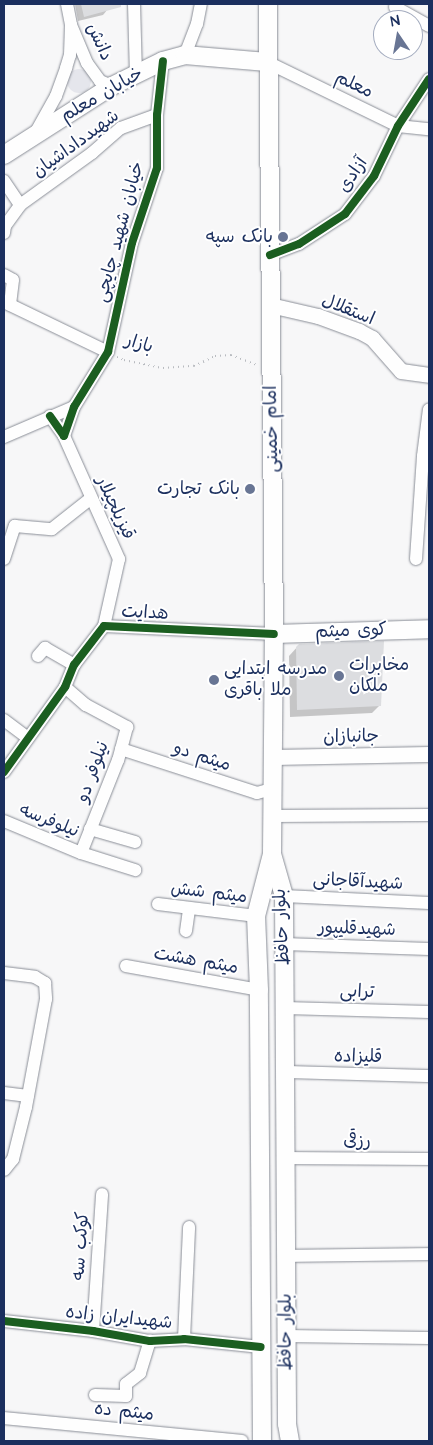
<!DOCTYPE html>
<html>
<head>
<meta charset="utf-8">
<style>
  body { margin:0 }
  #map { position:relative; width:433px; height:1445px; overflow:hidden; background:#f7f7f8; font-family:"Architects Daughter","Playpen Sans Arabic",sans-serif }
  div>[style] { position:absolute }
  .green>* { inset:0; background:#e5e6ec }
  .round { border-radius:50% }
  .shadow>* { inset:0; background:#0003 }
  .building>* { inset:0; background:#dcdde0 }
  .path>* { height:2px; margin-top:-1px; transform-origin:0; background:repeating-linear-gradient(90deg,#b8bbc0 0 1px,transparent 0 5px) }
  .roads { filter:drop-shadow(0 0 1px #8a8e97) drop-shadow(0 0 1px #8a8e97) }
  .minor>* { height:12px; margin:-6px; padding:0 6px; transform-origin:6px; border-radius:6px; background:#fefefe }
  .tertiary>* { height:15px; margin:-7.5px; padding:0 7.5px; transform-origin:7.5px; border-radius:7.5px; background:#fefefe }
  .secondary>* { height:18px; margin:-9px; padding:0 9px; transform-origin:9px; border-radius:9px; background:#fefefe }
  .cycleway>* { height:8px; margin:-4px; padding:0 4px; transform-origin:4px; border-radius:4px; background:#1b5e20 }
  .dots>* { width:14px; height:14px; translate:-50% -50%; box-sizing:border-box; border:2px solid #fff; border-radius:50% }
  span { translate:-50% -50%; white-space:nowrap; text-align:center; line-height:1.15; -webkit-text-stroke:4px #fff; paint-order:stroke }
  .street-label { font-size:18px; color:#1b2f5e }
  .poi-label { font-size:18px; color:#1b2f5e }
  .right { translate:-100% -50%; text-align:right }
  .left { translate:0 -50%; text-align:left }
  .frame { position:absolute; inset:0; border:5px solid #1b2f5e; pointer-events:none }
  .north { position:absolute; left:373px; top:10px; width:50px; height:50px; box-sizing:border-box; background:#fff; border:1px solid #a4acbf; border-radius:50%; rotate:348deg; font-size:14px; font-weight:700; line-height:20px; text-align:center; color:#1b2f5e }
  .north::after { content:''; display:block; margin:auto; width:18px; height:22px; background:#687594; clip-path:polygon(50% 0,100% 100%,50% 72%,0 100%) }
</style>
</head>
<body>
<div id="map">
  <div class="green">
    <i class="round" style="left:67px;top:69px;width:24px;height:24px"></i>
  </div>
  <div class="shadow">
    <i style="clip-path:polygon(75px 4px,107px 4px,108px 9px,103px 15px,78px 21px)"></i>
    <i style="clip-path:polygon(299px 645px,380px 705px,372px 713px,290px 717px,289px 656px)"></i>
  </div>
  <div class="building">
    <i style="clip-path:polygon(81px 4px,121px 4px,121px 7px,84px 17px)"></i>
    <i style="clip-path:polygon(384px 641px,381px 706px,297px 710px,296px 647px,299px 644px)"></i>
  </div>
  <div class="path">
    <i style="left:117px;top:357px;width:8px;rotate:23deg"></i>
    <i style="left:124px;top:360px;width:40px;rotate:12deg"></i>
    <i style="left:163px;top:368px;width:31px;rotate:-4deg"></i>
    <i style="left:194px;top:366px;width:23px;rotate:-25deg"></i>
    <i style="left:215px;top:356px;width:16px;rotate:-4deg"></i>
    <i style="left:231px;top:355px;width:28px;rotate:21deg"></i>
  </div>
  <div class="roads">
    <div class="minor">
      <i style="left:67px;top:4px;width:21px;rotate:79deg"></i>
      <i style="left:71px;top:25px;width:41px;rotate:67.2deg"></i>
      <i style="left:87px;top:63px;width:22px;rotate:54deg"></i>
      <i style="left:100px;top:81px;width:13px;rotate:23deg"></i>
      <i style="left:134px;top:4px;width:70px;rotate:88.4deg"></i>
      <i style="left:395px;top:7px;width:39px;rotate:29deg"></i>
      <i style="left:185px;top:55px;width:33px;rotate:-69deg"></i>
      <i style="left:197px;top:24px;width:20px;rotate:-79deg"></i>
      <i style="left:267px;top:62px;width:146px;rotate:26deg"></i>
      <i style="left:398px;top:126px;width:31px;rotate:6deg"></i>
      <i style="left:36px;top:132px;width:41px;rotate:-60.9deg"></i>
      <i style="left:56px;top:96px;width:30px;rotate:-70deg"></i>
      <i style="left:66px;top:68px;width:14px;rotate:-73deg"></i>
      <i style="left:70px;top:55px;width:30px;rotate:-88deg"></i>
      <i style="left:4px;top:181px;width:29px;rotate:56deg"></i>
      <i style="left:4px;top:233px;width:7px;rotate:-82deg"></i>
      <i style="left:5px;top:226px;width:26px;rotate:-54deg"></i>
      <i style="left:20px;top:205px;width:89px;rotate:-35.8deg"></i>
      <i style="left:92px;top:153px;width:38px;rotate:-41deg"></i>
      <i style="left:121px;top:128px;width:38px;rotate:-20deg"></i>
      <i style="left:270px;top:255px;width:31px;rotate:-21deg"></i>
      <i style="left:299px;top:244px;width:55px;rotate:-33.1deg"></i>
      <i style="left:345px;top:214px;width:48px;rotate:-52.7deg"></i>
      <i style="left:374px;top:176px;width:55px;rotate:-64.4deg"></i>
      <i style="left:398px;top:126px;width:56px;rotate:-56.6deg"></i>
      <i style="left:4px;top:275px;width:10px;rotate:29deg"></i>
      <i style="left:13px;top:280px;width:25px;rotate:97deg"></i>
      <i style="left:4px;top:302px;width:115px;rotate:25.7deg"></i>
      <i style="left:50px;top:416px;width:24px;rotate:55deg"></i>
      <i style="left:64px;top:436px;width:31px;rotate:-71deg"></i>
      <i style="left:74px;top:407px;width:65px;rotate:-58.3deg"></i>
      <i style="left:108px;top:352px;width:112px;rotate:-77.6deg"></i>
      <i style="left:132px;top:243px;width:79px;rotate:-71.6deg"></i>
      <i style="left:157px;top:168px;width:53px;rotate:-90deg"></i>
      <i style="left:157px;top:115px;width:54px;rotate:-83.7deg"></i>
      <i style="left:64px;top:436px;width:135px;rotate:65.9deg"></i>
      <i style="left:119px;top:559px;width:69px;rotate:102.6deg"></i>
      <i style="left:4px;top:437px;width:76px;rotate:-23.2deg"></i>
      <i style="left:4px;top:559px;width:35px;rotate:-72deg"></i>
      <i style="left:15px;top:526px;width:37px;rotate:5deg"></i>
      <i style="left:52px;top:529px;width:48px;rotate:-38.3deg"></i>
      <i style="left:416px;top:559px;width:103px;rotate:-86.1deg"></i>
      <i style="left:423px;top:456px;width:47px;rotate:-82.7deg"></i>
      <i style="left:38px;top:656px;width:11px;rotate:-49deg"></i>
      <i style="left:45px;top:648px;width:34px;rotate:30deg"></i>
      <i style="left:65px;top:687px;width:28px;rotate:41deg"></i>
      <i style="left:86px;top:705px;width:47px;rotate:28.2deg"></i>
      <i style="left:127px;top:727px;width:34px;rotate:105deg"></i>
      <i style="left:118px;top:760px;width:100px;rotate:111.7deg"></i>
      <i style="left:4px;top:720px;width:30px;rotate:37deg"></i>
      <i style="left:121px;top:749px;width:143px;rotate:17.9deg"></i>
      <i style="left:257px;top:793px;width:16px;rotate:-15deg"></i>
      <i style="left:4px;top:772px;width:105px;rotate:-54.3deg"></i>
      <i style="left:65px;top:687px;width:24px;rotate:-68deg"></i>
      <i style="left:74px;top:665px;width:49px;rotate:-52.4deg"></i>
      <i style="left:104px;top:626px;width:170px;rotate:2.7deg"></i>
      <i style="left:272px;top:816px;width:157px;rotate:-0.4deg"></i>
      <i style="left:4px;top:821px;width:83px;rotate:22.6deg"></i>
      <i style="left:81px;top:853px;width:57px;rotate:17.5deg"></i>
      <i style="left:90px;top:829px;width:47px;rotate:16.1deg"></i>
      <i style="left:284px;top:896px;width:145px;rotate:2.8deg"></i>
      <i style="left:158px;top:904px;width:99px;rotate:7deg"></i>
      <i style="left:186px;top:931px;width:22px;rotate:-82deg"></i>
      <i style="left:284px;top:944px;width:145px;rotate:2deg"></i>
      <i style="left:126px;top:966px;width:135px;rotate:10.2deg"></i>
      <i style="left:4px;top:973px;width:31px;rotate:7deg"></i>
      <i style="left:35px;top:977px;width:12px;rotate:31deg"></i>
      <i style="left:45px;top:983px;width:16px;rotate:86deg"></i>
      <i style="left:46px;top:999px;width:110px;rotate:100.5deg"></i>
      <i style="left:26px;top:1107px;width:54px;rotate:104deg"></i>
      <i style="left:13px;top:1159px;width:14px;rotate:129deg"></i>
      <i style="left:285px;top:1008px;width:144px;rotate:1.6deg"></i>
      <i style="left:285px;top:1072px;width:144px;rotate:1.6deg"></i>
      <i style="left:4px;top:1093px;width:24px;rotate:7deg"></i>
      <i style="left:285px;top:1158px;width:144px;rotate:0.4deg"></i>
      <i style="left:286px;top:1256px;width:143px;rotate:-0.8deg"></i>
      <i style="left:4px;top:1321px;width:90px;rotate:6.4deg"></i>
      <i style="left:93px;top:1331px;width:58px;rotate:10deg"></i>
      <i style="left:150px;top:1341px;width:34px;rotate:-3deg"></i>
      <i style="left:184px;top:1339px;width:77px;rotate:5.9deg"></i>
      <i style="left:93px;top:1331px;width:137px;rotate:-86.2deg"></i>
      <i style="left:286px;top:1336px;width:143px;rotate:0.8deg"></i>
      <i style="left:184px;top:1339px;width:112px;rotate:-87.4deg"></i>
      <i style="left:95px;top:1395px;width:31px;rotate:2deg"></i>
      <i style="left:126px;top:1396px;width:12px;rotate:-90deg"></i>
      <i style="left:126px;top:1384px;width:18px;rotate:-38deg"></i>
      <i style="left:140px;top:1373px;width:34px;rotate:-73deg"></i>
      <i style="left:4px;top:1418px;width:239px;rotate:5.5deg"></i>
    </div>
    <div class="tertiary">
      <i style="left:270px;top:305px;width:49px;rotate:12.9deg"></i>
      <i style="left:318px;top:316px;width:44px;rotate:20.1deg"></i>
      <i style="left:359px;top:331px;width:15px;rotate:28deg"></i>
      <i style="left:372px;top:338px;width:44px;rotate:48.7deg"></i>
      <i style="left:401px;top:371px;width:28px;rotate:8deg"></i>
      <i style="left:273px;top:757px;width:156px;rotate:-1.1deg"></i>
    </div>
    <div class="secondary">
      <i style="left:4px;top:155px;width:128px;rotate:-32.6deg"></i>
      <i style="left:112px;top:86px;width:57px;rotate:-26.1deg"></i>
      <i style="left:163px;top:61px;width:23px;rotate:-15deg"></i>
      <i style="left:185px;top:55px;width:82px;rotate:4.9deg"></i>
      <i style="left:274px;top:634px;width:155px;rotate:-1.8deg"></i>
      <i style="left:272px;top:854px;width:44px;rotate:74.1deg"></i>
      <i style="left:284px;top:896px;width:528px;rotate:89.67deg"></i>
      <i style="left:287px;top:1424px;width:17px;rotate:80deg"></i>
      <i style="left:262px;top:1441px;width:451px;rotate:-90.4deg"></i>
      <i style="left:259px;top:990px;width:74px;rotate:-92.3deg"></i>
      <i style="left:256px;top:916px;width:64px;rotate:-75.5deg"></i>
      <i style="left:272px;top:854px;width:220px;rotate:-89.5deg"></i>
      <i style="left:274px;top:634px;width:630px;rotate:-90.55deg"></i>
    </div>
  </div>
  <div class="cycleway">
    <i style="left:270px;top:255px;width:31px;rotate:-21deg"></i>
    <i style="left:299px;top:244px;width:55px;rotate:-33.1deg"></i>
    <i style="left:345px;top:214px;width:48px;rotate:-52.7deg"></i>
    <i style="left:374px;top:176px;width:55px;rotate:-64.4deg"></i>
    <i style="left:398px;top:126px;width:56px;rotate:-56.6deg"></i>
    <i style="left:50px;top:416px;width:24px;rotate:55deg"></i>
    <i style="left:64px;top:436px;width:31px;rotate:-71deg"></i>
    <i style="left:74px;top:407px;width:65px;rotate:-58.3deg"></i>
    <i style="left:108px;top:352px;width:112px;rotate:-77.6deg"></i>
    <i style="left:132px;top:243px;width:79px;rotate:-71.6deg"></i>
    <i style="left:157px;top:168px;width:53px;rotate:-90deg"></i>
    <i style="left:157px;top:115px;width:54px;rotate:-83.7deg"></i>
    <i style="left:4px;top:772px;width:105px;rotate:-54.3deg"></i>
    <i style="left:65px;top:687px;width:24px;rotate:-68deg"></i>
    <i style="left:74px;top:665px;width:49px;rotate:-52.4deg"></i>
    <i style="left:104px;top:626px;width:170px;rotate:2.7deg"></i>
    <i style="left:4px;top:1321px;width:90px;rotate:6.4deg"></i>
    <i style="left:93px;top:1331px;width:58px;rotate:10deg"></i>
    <i style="left:150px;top:1341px;width:34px;rotate:-3deg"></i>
    <i style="left:184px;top:1339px;width:77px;rotate:5.9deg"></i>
  </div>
  <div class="dots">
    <i style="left:283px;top:237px;background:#687594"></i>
    <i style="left:250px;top:489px;background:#687594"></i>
    <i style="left:339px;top:676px;background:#687594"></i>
    <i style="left:214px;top:680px;background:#687594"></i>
  </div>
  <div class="street-label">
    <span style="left:99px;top:42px;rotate:65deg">دانش</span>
    <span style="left:354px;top:85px;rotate:26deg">معلم</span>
    <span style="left:102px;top:95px;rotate:-30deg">خیابان معلم</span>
    <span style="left:76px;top:144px;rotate:-36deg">شهیدداداشیان</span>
    <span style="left:353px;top:175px;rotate:-56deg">آزادی</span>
    <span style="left:120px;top:232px;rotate:-75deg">خیابان شهید چایچی</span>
    <span style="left:348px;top:310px;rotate:22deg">استقلال</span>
    <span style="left:139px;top:344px;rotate:16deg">بازار</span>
    <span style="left:272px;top:429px;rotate:-91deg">امام خمینی</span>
    <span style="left:115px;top:508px;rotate:65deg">قیزیلچیلار</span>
    <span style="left:145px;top:613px;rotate:3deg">هدایت</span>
    <span style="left:351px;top:631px;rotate:-2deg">کوی میثم</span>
    <span style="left:351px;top:737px;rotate:-1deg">جانبازان</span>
    <span style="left:202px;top:757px;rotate:18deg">میثم دو</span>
    <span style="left:93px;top:772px;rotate:-70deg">نیلوفر دو</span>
    <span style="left:49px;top:821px;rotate:22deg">نیلوفرسه</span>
    <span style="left:358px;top:882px;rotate:3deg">شهیدآقاجانی</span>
    <span style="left:209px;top:893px;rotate:7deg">میثم شش</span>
    <span style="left:282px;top:927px;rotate:-93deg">بلوار حافظ</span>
    <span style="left:357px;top:929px;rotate:2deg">شهیدقلیپور</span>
    <span style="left:196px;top:961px;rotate:10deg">میثم هشت</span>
    <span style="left:357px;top:992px;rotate:2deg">ترابی</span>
    <span style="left:358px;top:1057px;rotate:1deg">قلیزاده</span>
    <span style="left:357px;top:1141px">رزقی</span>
    <span style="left:81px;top:1246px;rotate:-86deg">کوکب سه</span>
    <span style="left:119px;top:1318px;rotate:6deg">شهیدایران زاده</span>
    <span style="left:286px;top:1332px;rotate:-90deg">بلوار حافظ</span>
    <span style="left:124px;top:1412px;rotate:6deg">میثم ده</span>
  </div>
  <div class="poi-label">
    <span class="right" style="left:273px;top:237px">بانک سپه</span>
    <span class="right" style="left:240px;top:489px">بانک تجارت</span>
    <span class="left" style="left:349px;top:676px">مخابرات<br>ملکان</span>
    <span class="left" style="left:224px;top:680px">مدرسه ابتدایی<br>ملا باقری</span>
  </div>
  <div class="frame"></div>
  <div class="north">N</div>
</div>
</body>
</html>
